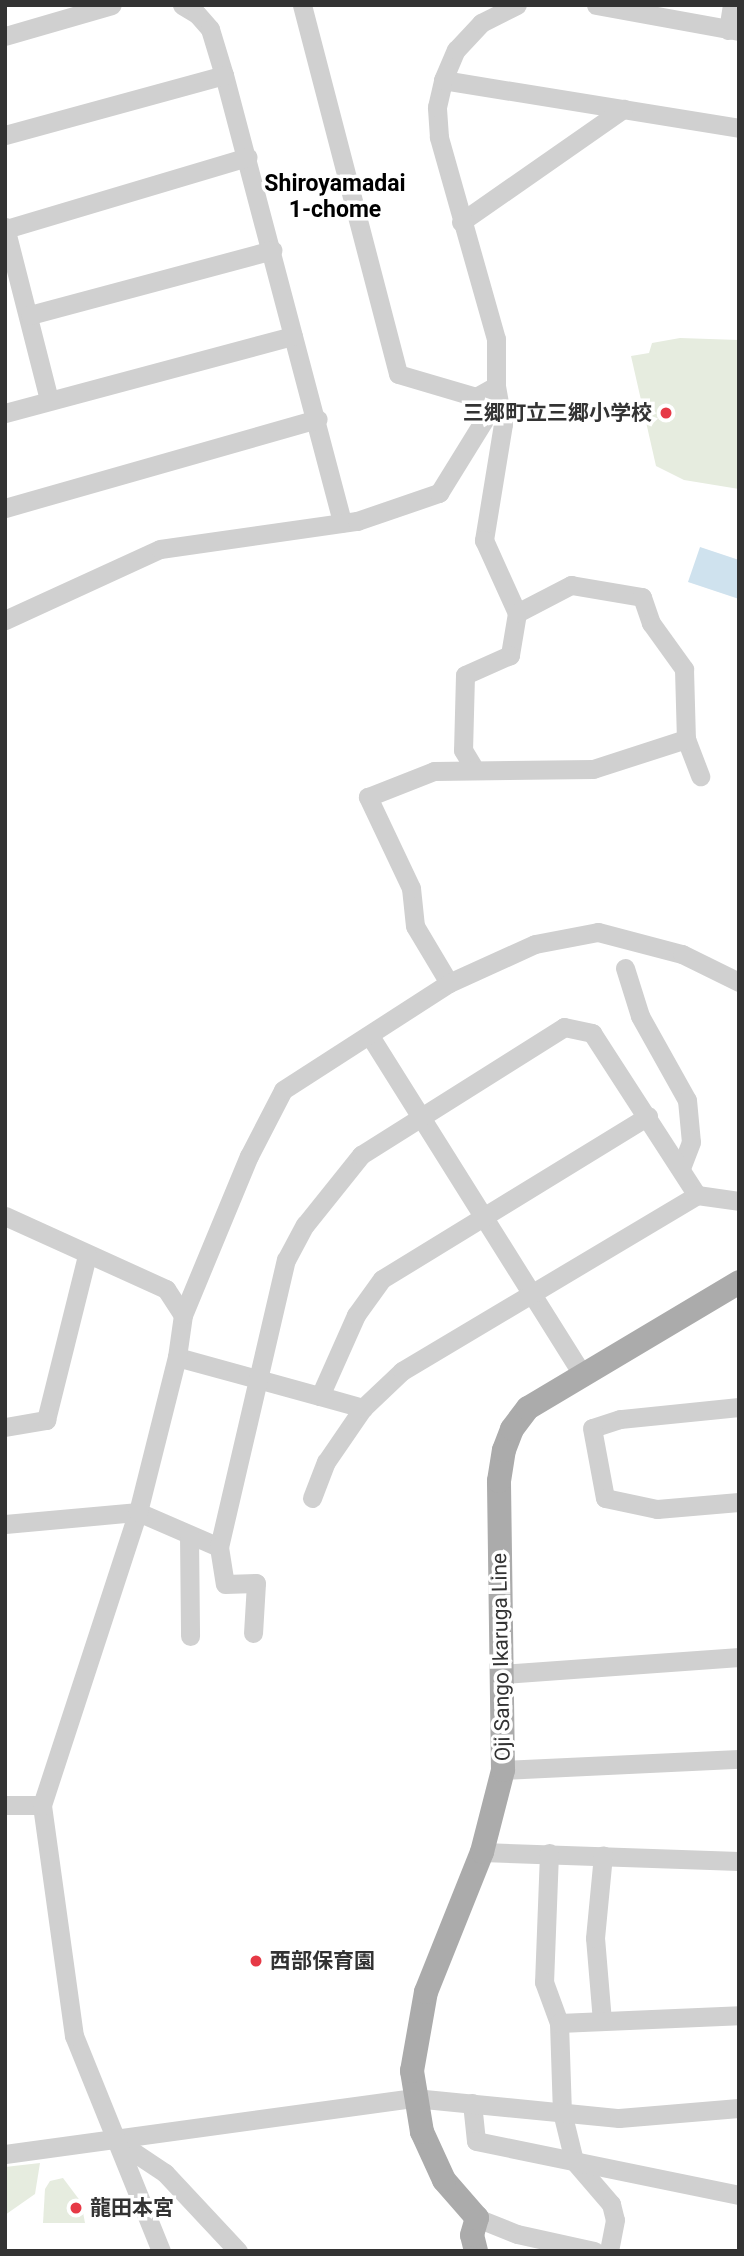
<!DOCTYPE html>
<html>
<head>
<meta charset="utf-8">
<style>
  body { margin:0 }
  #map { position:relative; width:744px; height:2256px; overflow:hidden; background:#fff; font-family:Roboto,"Noto Sans JP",sans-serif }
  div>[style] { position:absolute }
  .green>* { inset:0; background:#e6ecdf }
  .water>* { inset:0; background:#cfe2ee }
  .minor>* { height:19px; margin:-9.5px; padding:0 9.5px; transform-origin:9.5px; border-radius:9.5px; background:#d0d0d0 }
  .major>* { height:24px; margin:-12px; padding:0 12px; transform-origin:12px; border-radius:12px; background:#ababab }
  .dots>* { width:19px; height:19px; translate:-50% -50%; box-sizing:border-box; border:4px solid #fff; border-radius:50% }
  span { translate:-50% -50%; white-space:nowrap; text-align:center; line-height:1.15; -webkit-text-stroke:7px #fff; paint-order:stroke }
  .poi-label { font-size:21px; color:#333; font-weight:700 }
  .right { translate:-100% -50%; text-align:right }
  .left { translate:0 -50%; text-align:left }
  .street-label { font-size:21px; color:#333 }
  .neighbourhood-label { font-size:23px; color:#000; font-weight:700 }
  .frame { position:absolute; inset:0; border:7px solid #333; pointer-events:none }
</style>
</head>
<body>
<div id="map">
  <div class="green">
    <i style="clip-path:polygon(680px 338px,739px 340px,739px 489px,684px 480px,656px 466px,631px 356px,649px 353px,652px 343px)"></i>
    <i style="clip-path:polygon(40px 2163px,35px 2194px,5px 2215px,5px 2167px)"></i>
    <i style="clip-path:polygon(63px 2178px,81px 2202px,85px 2223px,43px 2223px,45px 2189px,50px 2181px)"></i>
  </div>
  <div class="water">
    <i style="clip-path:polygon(700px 547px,739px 560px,739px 599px,688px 582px)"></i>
  </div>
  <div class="minor">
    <i style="left:182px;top:5px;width:17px;rotate:31deg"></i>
    <i style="left:197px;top:14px;width:20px;rotate:49deg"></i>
    <i style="left:210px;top:29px;width:48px;rotate:73.1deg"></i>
    <i style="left:224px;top:75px;width:463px;rotate:75.2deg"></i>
    <i style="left:302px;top:5px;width:381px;rotate:75.4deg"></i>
    <i style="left:398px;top:374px;width:81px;rotate:16.4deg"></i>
    <i style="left:476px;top:397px;width:23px;rotate:-29deg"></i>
    <i style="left:496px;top:386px;width:39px;rotate:80deg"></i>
    <i style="left:503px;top:424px;width:118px;rotate:99.3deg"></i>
    <i style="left:484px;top:540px;width:80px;rotate:65.7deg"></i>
    <i style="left:517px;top:613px;width:43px;rotate:99.5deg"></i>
    <i style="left:510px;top:655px;width:49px;rotate:156deg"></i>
    <i style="left:465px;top:675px;width:75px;rotate:91.5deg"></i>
    <i style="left:463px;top:750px;width:21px;rotate:59deg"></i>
    <i style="left:596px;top:5px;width:145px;rotate:10.3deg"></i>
    <i style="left:728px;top:30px;width:25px;rotate:-81deg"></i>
    <i style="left:5px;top:36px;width:111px;rotate:-16.2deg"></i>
    <i style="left:443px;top:80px;width:300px;rotate:9.2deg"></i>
    <i style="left:5px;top:135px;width:227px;rotate:-15.3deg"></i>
    <i style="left:461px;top:222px;width:198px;rotate:-34.9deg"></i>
    <i style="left:5px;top:227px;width:178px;rotate:75.7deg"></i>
    <i style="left:6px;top:229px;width:252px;rotate:-16.6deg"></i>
    <i style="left:30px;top:315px;width:251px;rotate:-15deg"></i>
    <i style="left:5px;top:413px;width:298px;rotate:-15deg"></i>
    <i style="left:5px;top:508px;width:325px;rotate:-15.9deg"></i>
    <i style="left:517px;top:613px;width:61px;rotate:-27.4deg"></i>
    <i style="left:571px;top:585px;width:72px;rotate:9.6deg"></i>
    <i style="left:642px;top:597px;width:28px;rotate:71deg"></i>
    <i style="left:651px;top:623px;width:57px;rotate:54.3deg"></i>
    <i style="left:684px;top:669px;width:70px;rotate:88.4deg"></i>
    <i style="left:686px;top:739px;width:40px;rotate:69deg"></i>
    <i style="left:5px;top:620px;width:170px;rotate:-24.6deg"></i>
    <i style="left:160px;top:549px;width:199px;rotate:-8.1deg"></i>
    <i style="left:357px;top:521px;width:87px;rotate:-18.9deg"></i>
    <i style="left:439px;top:493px;width:95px;rotate:-58.3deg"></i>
    <i style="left:489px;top:412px;width:27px;rotate:-75deg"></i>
    <i style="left:496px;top:386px;width:47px;rotate:-90deg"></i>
    <i style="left:496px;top:339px;width:210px;rotate:-105.8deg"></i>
    <i style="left:439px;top:137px;width:30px;rotate:-94deg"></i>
    <i style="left:437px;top:107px;width:28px;rotate:-77deg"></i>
    <i style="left:443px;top:80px;width:33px;rotate:-67deg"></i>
    <i style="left:456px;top:50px;width:37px;rotate:-47deg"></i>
    <i style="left:481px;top:23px;width:40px;rotate:-26.6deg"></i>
    <i style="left:625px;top:968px;width:50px;rotate:72.6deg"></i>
    <i style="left:640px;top:1016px;width:96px;rotate:60.8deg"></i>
    <i style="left:687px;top:1100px;width:42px;rotate:84.6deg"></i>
    <i style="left:691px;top:1142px;width:26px;rotate:111deg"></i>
    <i style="left:449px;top:983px;width:66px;rotate:-120.8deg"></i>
    <i style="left:415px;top:926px;width:38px;rotate:-96deg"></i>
    <i style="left:411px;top:888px;width:101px;rotate:-115.3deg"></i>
    <i style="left:368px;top:797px;width:71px;rotate:-21.5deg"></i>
    <i style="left:434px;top:771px;width:159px;rotate:-0.7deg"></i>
    <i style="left:593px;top:769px;width:98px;rotate:-17.9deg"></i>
    <i style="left:370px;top:1036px;width:398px;rotate:57.9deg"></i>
    <i style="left:5px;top:1216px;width:177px;rotate:24.4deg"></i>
    <i style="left:166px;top:1289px;width:31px;rotate:57deg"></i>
    <i style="left:177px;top:1357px;width:148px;rotate:15.3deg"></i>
    <i style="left:320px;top:1396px;width:89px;rotate:-66deg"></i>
    <i style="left:356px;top:1315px;width:44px;rotate:-54.2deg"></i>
    <i style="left:382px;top:1279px;width:312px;rotate:-31.5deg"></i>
    <i style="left:320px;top:1396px;width:45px;rotate:15.6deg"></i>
    <i style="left:739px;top:1407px;width:120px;rotate:174.2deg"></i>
    <i style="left:620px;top:1419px;width:29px;rotate:162deg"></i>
    <i style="left:592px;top:1428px;width:71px;rotate:79.5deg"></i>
    <i style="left:605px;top:1498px;width:53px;rotate:11.9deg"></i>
    <i style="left:657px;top:1509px;width:82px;rotate:-4.9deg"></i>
    <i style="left:5px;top:1427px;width:42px;rotate:-9.7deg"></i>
    <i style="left:46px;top:1420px;width:170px;rotate:-76deg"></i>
    <i style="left:312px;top:1498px;width:39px;rotate:-69deg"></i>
    <i style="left:326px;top:1462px;width:65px;rotate:-55.6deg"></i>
    <i style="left:363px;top:1408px;width:54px;rotate:-43.5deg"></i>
    <i style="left:402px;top:1371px;width:344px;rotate:-30.8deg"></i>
    <i style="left:5px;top:1524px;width:134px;rotate:-5.2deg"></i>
    <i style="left:138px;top:1512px;width:88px;rotate:23.4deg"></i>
    <i style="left:219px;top:1547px;width:295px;rotate:-76.9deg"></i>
    <i style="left:286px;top:1260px;width:40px;rotate:-62deg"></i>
    <i style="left:305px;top:1225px;width:90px;rotate:-51.3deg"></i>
    <i style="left:361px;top:1155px;width:240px;rotate:-32.2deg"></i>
    <i style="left:564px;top:1027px;width:29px;rotate:12deg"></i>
    <i style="left:592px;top:1033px;width:193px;rotate:57.1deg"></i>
    <i style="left:697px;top:1195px;width:42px;rotate:8.1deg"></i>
    <i style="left:189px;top:1535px;width:101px;rotate:89.4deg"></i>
    <i style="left:219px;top:1547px;width:37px;rotate:81deg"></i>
    <i style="left:225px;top:1584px;width:31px;rotate:-2deg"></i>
    <i style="left:256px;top:1583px;width:50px;rotate:93.4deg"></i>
    <i style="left:502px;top:1674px;width:238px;rotate:-4.1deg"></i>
    <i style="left:503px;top:1770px;width:236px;rotate:-2.7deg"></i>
    <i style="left:5px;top:1805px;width:37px"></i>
    <i style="left:482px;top:1852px;width:257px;rotate:2deg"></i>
    <i style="left:549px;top:1853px;width:129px;rotate:92.2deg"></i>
    <i style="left:544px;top:1982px;width:44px;rotate:69.9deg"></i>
    <i style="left:559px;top:2023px;width:89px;rotate:88.1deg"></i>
    <i style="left:562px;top:2112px;width:50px;rotate:76.2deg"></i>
    <i style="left:574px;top:2161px;width:57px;rotate:49.3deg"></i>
    <i style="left:611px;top:2204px;width:16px;rotate:76deg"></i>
    <i style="left:615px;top:2220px;width:32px;rotate:101deg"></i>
    <i style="left:602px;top:2021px;width:83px;rotate:-94.8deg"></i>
    <i style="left:595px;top:1938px;width:83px;rotate:-84.5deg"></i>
    <i style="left:559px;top:2023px;width:180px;rotate:-2.5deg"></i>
    <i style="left:472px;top:2103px;width:38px;rotate:84deg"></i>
    <i style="left:476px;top:2141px;width:268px;rotate:11.6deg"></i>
    <i style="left:117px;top:2141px;width:58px;rotate:33.7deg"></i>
    <i style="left:165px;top:2173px;width:107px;rotate:46.9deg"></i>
    <i style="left:5px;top:2154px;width:413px;rotate:-7.8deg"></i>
    <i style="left:414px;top:2098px;width:206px;rotate:5.6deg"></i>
    <i style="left:619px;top:2118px;width:120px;rotate:-4.8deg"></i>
    <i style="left:477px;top:2218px;width:43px;rotate:21.8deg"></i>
    <i style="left:517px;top:2234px;width:79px;rotate:12.4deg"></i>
    <i style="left:161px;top:2251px;width:232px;rotate:-112deg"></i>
    <i style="left:74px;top:2036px;width:233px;rotate:-97.9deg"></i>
    <i style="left:42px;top:1805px;width:308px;rotate:-71.9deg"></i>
    <i style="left:138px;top:1512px;width:160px;rotate:-75.9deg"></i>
    <i style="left:177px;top:1357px;width:42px;rotate:-81.9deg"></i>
    <i style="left:183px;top:1315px;width:172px;rotate:-67.5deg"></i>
    <i style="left:249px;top:1156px;width:74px;rotate:-62.7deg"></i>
    <i style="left:283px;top:1090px;width:197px;rotate:-32.8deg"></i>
    <i style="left:449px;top:983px;width:94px;rotate:-24.4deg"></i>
    <i style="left:535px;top:944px;width:64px;rotate:-10.8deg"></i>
    <i style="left:598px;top:932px;width:87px;rotate:14.7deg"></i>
    <i style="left:682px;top:954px;width:64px;rotate:26.2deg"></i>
  </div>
  <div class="major">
    <i style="left:476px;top:2251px;width:16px;rotate:-104deg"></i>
    <i style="left:472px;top:2235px;width:18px;rotate:-74deg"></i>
    <i style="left:477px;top:2218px;width:50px;rotate:-131deg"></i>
    <i style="left:444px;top:2180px;width:53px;rotate:-114.6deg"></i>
    <i style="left:422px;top:2132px;width:62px;rotate:-99.3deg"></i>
    <i style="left:412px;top:2071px;width:80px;rotate:-80deg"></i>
    <i style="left:426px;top:1992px;width:151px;rotate:-68.2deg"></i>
    <i style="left:482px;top:1852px;width:85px;rotate:-75.6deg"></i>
    <i style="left:503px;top:1770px;width:289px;rotate:-90.8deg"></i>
    <i style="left:499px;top:1481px;width:31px;rotate:-81deg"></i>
    <i style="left:504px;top:1450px;width:22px;rotate:-69deg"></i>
    <i style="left:512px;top:1429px;width:26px;rotate:-53deg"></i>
    <i style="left:528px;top:1408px;width:246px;rotate:-30.8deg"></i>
  </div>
  <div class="dots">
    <i style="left:666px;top:413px;background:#e63946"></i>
    <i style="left:256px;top:1961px;background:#e63946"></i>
    <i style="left:76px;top:2208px;background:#e63946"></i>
  </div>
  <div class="poi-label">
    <span class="right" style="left:652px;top:413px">三郷町立三郷小学校</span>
    <span class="left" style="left:270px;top:1961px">西部保育園</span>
    <span class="left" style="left:90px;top:2208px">龍田本宮</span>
  </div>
  <div class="street-label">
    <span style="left:501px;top:1657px;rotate:-91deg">Oji Sango Ikaruga Line</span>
  </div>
  <div class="neighbourhood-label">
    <span style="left:335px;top:197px">Shiroyamadai<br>1-chome</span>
  </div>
  <div class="frame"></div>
</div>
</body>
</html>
